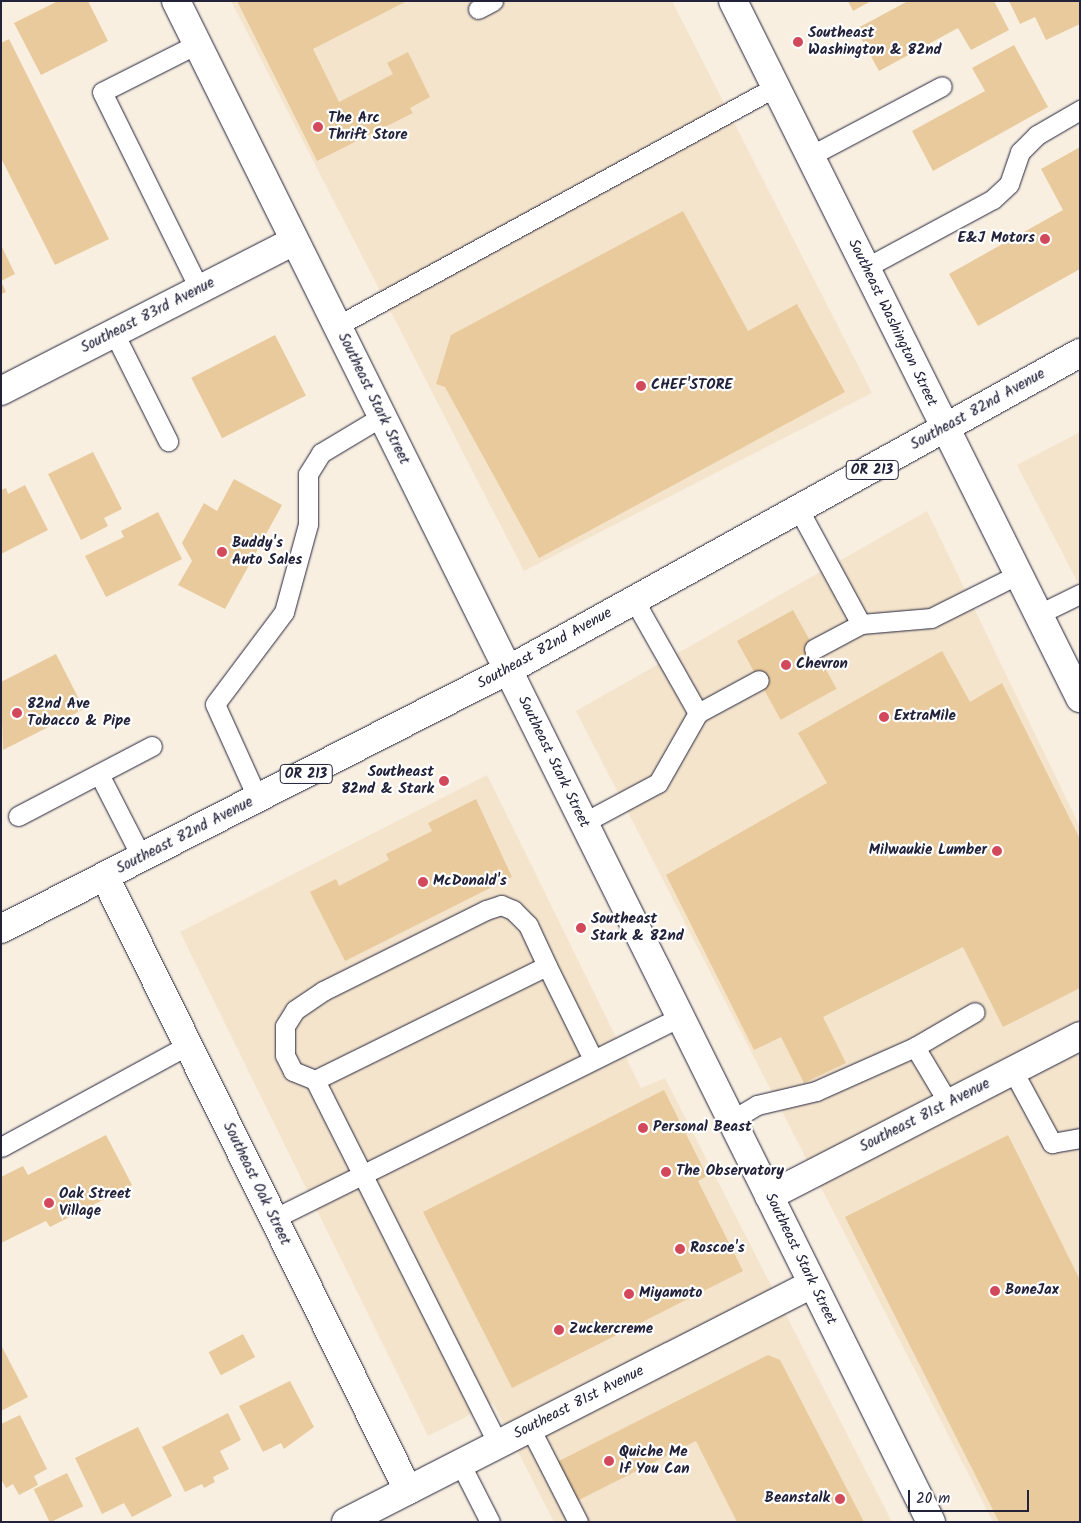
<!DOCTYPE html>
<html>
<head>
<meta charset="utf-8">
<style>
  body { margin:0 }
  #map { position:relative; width:1081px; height:1523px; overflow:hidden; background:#f8efe1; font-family:Kalam,sans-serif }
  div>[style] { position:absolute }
  .built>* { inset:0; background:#f4e4cc }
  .building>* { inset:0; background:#e9ca9c; transform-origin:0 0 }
  .roads { filter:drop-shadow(0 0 1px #22223b) drop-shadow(0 0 1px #22223b) }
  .lane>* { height:19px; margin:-9.5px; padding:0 9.5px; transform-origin:9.5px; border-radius:9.5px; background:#fff }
  .street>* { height:28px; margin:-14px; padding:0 14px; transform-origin:14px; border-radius:14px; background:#fff }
  .secondary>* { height:28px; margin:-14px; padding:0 14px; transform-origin:14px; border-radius:14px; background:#fff }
  .primary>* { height:28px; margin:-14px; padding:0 14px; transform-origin:14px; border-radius:14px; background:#fff }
  .dots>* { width:14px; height:14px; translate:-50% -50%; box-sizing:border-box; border:2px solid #fff; border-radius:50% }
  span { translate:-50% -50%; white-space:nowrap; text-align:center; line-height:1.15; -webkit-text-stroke:4.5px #fff; paint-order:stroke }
  .shield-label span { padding:1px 4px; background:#fff; border:1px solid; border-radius:4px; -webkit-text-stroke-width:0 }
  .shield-label { font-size:14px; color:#22223b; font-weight:700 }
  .poi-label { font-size:15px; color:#22223b; font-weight:700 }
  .left { translate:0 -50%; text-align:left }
  .right { translate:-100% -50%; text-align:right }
  .street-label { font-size:15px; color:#22223b }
  .frame { position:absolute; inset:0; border:2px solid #22223b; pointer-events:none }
  .scale { position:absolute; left:908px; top:1490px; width:121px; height:22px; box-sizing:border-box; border:2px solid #22223b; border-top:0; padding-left:6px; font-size:15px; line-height:18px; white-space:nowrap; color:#22223b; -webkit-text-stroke:4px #fff; paint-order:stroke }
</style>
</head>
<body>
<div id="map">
  <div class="built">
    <i style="clip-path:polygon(231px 1px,672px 1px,872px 393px,524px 571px)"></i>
    <i style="clip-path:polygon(1080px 432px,1080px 587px,1017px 465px)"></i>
    <i style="clip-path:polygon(927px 511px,1080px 827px,1080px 1522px,993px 1522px,576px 711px)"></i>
    <i style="clip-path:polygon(487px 775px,641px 1088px,665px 1078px,892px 1522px,554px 1522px,493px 1403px,428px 1436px,180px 932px)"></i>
  </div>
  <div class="building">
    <i style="clip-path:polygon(58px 1px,88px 1px,108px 41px,41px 75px,14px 23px)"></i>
    <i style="clip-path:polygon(237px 1px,407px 1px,313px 49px,339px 102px,393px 74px,387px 63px,408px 52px,430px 97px,410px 108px,413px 113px,317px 161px)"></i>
    <i style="clip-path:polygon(848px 1px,871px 1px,853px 11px)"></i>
    <i style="clip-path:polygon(908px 1px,994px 1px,1009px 30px,971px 50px,958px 28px,879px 71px,856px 29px)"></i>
    <i style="clip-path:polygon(1009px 1px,1080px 1px,1080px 24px,1046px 40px,1035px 17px,1020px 24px)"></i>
    <i style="clip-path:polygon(9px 39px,109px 239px,55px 265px,1px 158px,1px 43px)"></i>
    <i style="clip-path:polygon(1014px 45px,1048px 107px,933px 171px,912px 131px,985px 91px,972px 68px)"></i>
    <i style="clip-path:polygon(1080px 147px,1080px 269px,978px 326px,949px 274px,1063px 210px,1041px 169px)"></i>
    <i style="clip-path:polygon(683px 211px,748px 331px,797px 304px,845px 392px,539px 558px,445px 387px,436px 384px,451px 335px)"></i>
    <i style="clip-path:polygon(1px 245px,15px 274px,1px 281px,6px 292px,1px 294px)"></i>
    <i style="left:275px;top:335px;width:68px;height:94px;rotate:63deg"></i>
    <i style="clip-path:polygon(93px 452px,122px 509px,104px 518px,108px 526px,81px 540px,48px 474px)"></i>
    <i style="clip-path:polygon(234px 479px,282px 505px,225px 609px,178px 585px,192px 561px,182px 543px,204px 503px,217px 511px)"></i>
    <i style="clip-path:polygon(25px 485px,48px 530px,1px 554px,1px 490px,6px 488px,8px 494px)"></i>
    <i style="clip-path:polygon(158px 512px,182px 559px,106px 597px,85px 556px,124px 537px,121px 531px)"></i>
    <i style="left:793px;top:610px;width:90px;height:64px;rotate:61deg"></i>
    <i style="clip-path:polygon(942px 651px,970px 702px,1002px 683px,1080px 839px,1080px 988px,1003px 1027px,963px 947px,823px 1017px,846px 1063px,804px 1083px,781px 1037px,754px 1050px,666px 875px,827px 783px,798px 733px)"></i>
    <i style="clip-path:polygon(56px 654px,84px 709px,3px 750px,1px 682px)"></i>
    <i style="clip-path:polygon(476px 799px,512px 877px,345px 961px,310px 892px,336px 879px,339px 886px,389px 860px,386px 854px,432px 831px,428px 823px)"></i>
    <i style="clip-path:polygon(664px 1090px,707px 1176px,698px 1181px,743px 1271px,512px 1388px,423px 1212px)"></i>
    <i style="clip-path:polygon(106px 1135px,132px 1185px,50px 1227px,46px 1221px,1px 1243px,1px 1177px,23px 1166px,28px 1175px)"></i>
    <i style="clip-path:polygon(1008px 1135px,1080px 1280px,1080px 1522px,999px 1522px,845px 1217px)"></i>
    <i style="left:243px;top:1334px;width:26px;height:39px;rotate:62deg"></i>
    <i style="clip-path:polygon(1px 1345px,28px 1397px,1px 1411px)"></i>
    <i style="clip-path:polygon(768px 1355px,780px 1360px,864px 1522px,737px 1522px,696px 1441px,573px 1503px,553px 1464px)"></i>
    <i style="clip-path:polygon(290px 1381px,314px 1427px,284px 1449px,281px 1443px,263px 1452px,239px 1406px)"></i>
    <i style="clip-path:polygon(228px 1413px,241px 1440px,220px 1451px,229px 1469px,213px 1477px,215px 1482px,204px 1488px,202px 1484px,185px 1492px,162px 1447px)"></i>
    <i style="clip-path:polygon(20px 1415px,47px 1469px,34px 1476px,38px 1485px,19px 1495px,13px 1484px,6px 1488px,1px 1479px,1px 1424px)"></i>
    <i style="clip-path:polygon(138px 1427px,172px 1496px,132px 1517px,124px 1503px,102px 1514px,75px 1458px)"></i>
    <i style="left:67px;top:1473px;width:37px;height:37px;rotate:64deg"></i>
  </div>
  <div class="roads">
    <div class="lane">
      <i style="left:478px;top:9px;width:17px;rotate:-28deg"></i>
      <i style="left:197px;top:44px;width:106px;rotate:153.2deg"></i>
      <i style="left:102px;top:92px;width:221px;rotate:63.7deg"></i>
      <i style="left:810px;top:156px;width:149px;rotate:-27.9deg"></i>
      <i style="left:865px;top:268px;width:145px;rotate:-28.3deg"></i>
      <i style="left:993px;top:199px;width:22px;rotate:-43deg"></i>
      <i style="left:1009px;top:184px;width:34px;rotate:-71deg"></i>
      <i style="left:1020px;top:152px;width:24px;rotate:-45deg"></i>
      <i style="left:1037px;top:135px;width:50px;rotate:-30.2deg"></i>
      <i style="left:337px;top:326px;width:500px;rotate:-28.6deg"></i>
      <i style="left:114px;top:333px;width:121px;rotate:63.4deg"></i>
      <i style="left:799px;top:510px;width:130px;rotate:61.5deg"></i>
      <i style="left:634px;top:600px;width:130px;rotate:60.5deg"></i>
      <i style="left:1039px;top:614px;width:46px;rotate:-26deg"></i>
      <i style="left:814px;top:649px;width:53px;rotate:-28deg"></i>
      <i style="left:861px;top:624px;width:70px;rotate:-4.9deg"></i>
      <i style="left:931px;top:618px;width:98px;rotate:-26.6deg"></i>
      <i style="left:99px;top:774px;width:94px;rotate:62.9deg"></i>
      <i style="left:258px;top:799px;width:104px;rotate:-114.4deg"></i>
      <i style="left:215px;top:704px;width:115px;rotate:-53.1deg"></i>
      <i style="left:284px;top:612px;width:91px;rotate:-74.7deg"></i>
      <i style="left:308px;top:524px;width:50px;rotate:-90deg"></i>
      <i style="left:308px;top:474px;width:25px;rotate:-58deg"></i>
      <i style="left:321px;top:453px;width:70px;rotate:-31deg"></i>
      <i style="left:18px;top:816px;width:151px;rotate:-27.6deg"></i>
      <i style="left:583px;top:823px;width:85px;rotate:-28.1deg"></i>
      <i style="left:658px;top:783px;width:81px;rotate:-60.3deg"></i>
      <i style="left:698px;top:713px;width:69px;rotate:-28.4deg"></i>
      <i style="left:915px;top:1047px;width:69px;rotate:-30.3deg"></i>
      <i style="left:1013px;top:1071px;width:82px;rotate:61.6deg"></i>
      <i style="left:1052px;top:1143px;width:28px;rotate:-10deg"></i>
      <i style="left:315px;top:1080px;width:24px;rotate:-158deg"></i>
      <i style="left:293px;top:1071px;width:18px;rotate:-117deg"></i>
      <i style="left:285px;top:1055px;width:29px;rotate:-90deg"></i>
      <i style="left:285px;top:1026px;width:19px;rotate:-58deg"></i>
      <i style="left:295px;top:1010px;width:34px;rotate:-34deg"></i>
      <i style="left:323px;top:991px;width:182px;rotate:-26.4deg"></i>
      <i style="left:486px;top:910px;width:16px;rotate:-18deg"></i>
      <i style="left:501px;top:905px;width:13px;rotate:23deg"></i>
      <i style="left:513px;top:910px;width:21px;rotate:45deg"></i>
      <i style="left:528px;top:925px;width:45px;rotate:65.1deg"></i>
      <i style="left:732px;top:1120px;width:29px;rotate:-31deg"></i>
      <i style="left:757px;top:1105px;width:61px;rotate:-13.3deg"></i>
      <i style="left:816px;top:1091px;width:108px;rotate:-24deg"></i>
      <i style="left:915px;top:1047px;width:66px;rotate:59.2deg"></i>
      <i style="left:1px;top:1147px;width:213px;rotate:-28.6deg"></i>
      <i style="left:273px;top:1219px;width:454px;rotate:-26.4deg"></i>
      <i style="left:530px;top:1428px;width:106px;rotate:62.9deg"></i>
      <i style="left:498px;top:1444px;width:407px;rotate:-116.7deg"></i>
      <i style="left:315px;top:1080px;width:258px;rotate:-26.2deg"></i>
      <i style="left:547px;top:966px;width:102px;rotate:63.7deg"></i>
      <i style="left:460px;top:1463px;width:66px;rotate:63deg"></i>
    </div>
    <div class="street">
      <i style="left:1px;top:391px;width:329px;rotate:-27.1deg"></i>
      <i style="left:105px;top:877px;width:684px;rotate:63.7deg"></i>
      <i style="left:769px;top:1196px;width:350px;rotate:-27.2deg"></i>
      <i style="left:346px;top:1522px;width:523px;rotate:-27.05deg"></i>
    </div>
    <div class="secondary">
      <i style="left:176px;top:1px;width:1698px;rotate:63.6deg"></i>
      <i style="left:733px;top:1px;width:779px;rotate:63.53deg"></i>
    </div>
    <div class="primary">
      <i style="left:1px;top:929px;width:569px;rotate:-27.06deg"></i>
      <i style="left:508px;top:670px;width:654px;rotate:-29deg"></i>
    </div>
  </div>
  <div class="dots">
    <i style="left:798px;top:42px;background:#d1495b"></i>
    <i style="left:318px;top:127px;background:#d1495b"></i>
    <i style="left:1045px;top:239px;background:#d1495b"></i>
    <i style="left:641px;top:386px;background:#d1495b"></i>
    <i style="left:222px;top:552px;background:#d1495b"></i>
    <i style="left:786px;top:665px;background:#d1495b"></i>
    <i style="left:17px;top:713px;background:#d1495b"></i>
    <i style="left:884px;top:717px;background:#d1495b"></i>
    <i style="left:444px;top:781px;background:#d1495b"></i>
    <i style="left:997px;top:851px;background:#d1495b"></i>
    <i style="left:423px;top:882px;background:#d1495b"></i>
    <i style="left:581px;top:928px;background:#d1495b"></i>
    <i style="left:643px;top:1128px;background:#d1495b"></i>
    <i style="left:666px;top:1172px;background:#d1495b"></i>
    <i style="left:49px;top:1203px;background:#d1495b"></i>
    <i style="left:680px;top:1249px;background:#d1495b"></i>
    <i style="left:995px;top:1291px;background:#d1495b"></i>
    <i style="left:629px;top:1294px;background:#d1495b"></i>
    <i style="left:559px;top:1330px;background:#d1495b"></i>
    <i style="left:609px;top:1461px;background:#d1495b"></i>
    <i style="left:840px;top:1499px;background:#d1495b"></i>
  </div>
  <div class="shield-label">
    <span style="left:872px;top:470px">OR 213</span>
    <span style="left:306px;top:774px">OR 213</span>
  </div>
  <div class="poi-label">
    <span class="left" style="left:808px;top:42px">Southeast<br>Washington &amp; 82nd</span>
    <span class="left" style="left:328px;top:127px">The Arc<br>Thrift Store</span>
    <span class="right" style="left:1035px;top:239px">E&amp;J Motors</span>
    <span class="left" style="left:651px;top:386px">CHEF'STORE</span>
    <span class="left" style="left:232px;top:552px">Buddy's<br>Auto Sales</span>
    <span class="left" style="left:796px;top:665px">Chevron</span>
    <span class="left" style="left:27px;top:713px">82nd Ave<br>Tobacco &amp; Pipe</span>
    <span class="left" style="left:894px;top:717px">ExtraMile</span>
    <span class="right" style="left:434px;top:781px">Southeast<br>82nd &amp; Stark</span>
    <span class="right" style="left:987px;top:851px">Milwaukie Lumber</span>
    <span class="left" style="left:433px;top:882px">McDonald's</span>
    <span class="left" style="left:591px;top:928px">Southeast<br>Stark &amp; 82nd</span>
    <span class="left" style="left:653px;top:1128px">Personal Beast</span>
    <span class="left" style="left:676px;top:1172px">The Observatory</span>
    <span class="left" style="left:59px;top:1203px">Oak Street<br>Village</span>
    <span class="left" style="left:690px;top:1249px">Roscoe's</span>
    <span class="left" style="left:1005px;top:1291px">BoneJax</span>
    <span class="left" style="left:639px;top:1294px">Miyamoto</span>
    <span class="left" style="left:569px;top:1330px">Zuckercreme</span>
    <span class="left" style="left:619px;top:1461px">Quiche Me<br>If You Can</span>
    <span class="right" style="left:830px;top:1499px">Beanstalk</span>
  </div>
  <div class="street-label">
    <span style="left:148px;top:316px;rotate:-27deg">Southeast 83rd Avenue</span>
    <span style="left:892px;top:323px;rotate:64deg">Southeast Washington Street</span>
    <span style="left:373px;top:399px;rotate:64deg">Southeast Stark Street</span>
    <span style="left:978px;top:410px;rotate:-29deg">Southeast 82nd Avenue</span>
    <span style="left:545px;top:649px;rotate:-29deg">Southeast 82nd Avenue</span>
    <span style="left:553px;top:762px;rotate:64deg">Southeast Stark Street</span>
    <span style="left:185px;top:836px;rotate:-27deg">Southeast 82nd Avenue</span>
    <span style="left:925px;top:1116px;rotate:-27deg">Southeast 81st Avenue</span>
    <span style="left:256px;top:1184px;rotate:64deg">Southeast Oak Street</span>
    <span style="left:800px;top:1259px;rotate:64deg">Southeast Stark Street</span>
    <span style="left:579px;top:1403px;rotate:-27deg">Southeast 81st Avenue</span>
  </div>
  <div class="frame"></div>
  <div class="scale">20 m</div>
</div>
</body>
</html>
